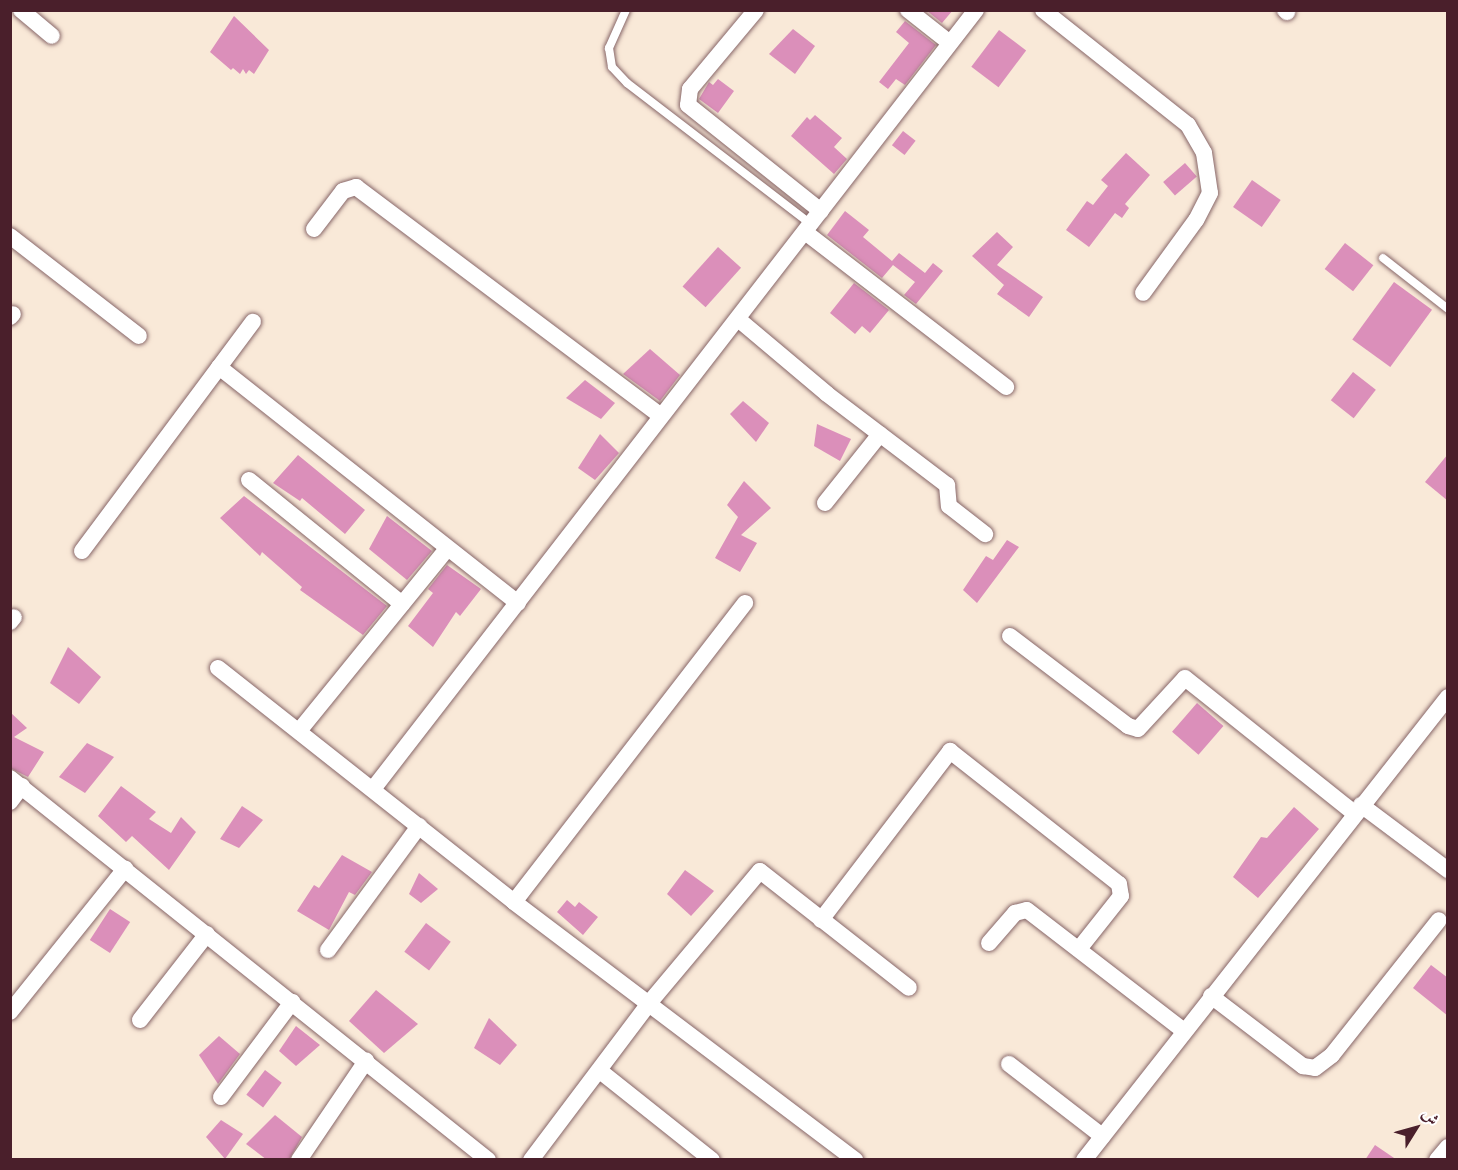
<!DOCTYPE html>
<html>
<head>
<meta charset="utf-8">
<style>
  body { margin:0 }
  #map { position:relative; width:1458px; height:1170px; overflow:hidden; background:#f9e9d8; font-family:Cardo,Amiri,serif }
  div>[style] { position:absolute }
  .building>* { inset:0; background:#db8fba; transform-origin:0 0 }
  .roads { filter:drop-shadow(0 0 2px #876668) drop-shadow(0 0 2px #876668) }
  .lane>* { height:8px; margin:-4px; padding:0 4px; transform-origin:4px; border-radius:4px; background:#fff }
  .street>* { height:16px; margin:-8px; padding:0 8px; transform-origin:8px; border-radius:8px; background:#fff }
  span { translate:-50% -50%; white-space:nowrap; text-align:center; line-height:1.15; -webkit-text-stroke:5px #fff; paint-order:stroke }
  .frame { position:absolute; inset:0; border:12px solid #4a1f2b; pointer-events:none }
  .north { position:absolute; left:1386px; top:1098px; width:60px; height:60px; -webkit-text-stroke:4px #fff; paint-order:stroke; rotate:53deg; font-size:16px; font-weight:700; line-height:24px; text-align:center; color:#4a1f2b }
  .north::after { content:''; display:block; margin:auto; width:21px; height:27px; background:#4a1f2b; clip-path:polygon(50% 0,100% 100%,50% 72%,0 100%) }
</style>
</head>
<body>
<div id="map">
  <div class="building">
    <i style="clip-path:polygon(926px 10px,953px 10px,942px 23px)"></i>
    <i style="clip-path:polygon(234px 16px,269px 50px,254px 74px,249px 70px,246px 74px,243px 69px,240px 74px,233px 68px,231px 70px,210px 52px)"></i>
    <i style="clip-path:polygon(905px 21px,936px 45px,905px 85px,896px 79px,888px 89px,879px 82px,909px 43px,896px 32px)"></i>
    <i style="clip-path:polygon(793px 29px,815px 46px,795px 74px,769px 54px)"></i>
    <i style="left:999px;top:30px;width:34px;height:46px;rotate:37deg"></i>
    <i style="clip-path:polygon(718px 79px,734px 91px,718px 113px,699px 99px,709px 82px,713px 85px)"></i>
    <i style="clip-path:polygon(815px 115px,842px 138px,834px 147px,847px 159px,834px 174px,791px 136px,807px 117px,810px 120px)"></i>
    <i style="left:903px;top:131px;width:16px;height:18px;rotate:38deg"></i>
    <i style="clip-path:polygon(1126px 153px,1150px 175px,1125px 204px,1129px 208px,1122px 218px,1115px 213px,1089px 247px,1066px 230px,1087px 201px,1093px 205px,1108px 186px,1101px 180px)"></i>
    <i style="left:1185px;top:163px;width:18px;height:29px;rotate:49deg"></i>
    <i style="left:1252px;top:180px;width:35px;height:33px;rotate:35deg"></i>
    <i style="clip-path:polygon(845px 211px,869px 230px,863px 237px,892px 261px,899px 253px,925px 273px,933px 263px,943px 271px,916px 304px,904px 295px,915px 282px,893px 265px,882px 278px,827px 235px)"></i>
    <i style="clip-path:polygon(997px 232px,1013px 247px,997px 265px,1043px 297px,1029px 317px,997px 294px,1004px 285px,972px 256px)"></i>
    <i style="left:1345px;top:243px;width:36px;height:33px;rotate:38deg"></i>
    <i style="left:718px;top:247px;width:31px;height:53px;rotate:42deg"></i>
    <i style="left:1394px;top:282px;width:47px;height:71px;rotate:36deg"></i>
    <i style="clip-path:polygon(854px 283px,889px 310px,870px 333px,862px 326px,855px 334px,830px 313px)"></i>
    <i style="clip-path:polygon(650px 349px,680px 375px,660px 401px,623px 374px)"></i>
    <i style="left:1353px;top:372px;width:29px;height:36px;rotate:38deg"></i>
    <i style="clip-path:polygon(585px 380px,615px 403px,601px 419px,566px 398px)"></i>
    <i style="clip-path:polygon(743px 401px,769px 423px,756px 442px,730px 414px)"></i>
    <i style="clip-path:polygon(817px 424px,851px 439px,840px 461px,814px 446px)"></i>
    <i style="clip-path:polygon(600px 434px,619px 453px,595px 480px,578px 468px)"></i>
    <i style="clip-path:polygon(1448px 454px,1448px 501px,1425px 482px)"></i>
    <i style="clip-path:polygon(298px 455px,365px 510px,345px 534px,302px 498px,300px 501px,273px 483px)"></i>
    <i style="clip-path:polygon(744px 481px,771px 508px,741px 535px,757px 543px,740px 572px,715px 558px,738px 517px,727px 505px)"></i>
    <i style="clip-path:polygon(244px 496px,387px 606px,363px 635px,300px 590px,302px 587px,262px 552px,260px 556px,220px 518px)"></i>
    <i style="clip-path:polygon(387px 516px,432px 551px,407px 580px,369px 549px)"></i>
    <i style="clip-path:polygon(1007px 540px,1019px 547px,977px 603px,963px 590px,986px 556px,993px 560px)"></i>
    <i style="clip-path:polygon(447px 565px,481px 589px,460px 616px,456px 612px,433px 647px,408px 626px,433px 593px,428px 589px)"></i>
    <i style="clip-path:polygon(68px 647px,101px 677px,79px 704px,50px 683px)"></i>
    <i style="left:1197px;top:703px;width:35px;height:38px;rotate:41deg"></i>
    <i style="clip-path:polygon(10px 712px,27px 728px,14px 737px,44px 752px,28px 777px,10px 768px)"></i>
    <i style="clip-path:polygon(87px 743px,114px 757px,85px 793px,59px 777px)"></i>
    <i style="clip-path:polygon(121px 786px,156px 812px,149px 819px,171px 833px,181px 817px,196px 832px,169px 870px,132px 836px,126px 842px,98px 816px)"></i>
    <i style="clip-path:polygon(242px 806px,263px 820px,239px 848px,220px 839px)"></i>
    <i style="clip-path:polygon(1294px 807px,1319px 829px,1258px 898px,1233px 877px,1261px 837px,1267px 838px)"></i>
    <i style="clip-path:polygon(342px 855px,372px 872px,355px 895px,349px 892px,329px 930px,297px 911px,314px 885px,319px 888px)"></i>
    <i style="clip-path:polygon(685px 870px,714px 891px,691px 916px,667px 894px)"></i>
    <i style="clip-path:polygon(419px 873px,438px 889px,421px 903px,409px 894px)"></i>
    <i style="clip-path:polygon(567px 900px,575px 907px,579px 902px,598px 917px,583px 935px,557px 912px)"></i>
    <i style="left:110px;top:909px;width:24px;height:37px;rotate:33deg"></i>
    <i style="left:426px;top:923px;width:31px;height:36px;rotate:37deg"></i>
    <i style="clip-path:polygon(1431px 965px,1448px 978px,1448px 1016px,1413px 988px)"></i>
    <i style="clip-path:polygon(376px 990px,418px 1024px,384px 1053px,349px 1021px)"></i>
    <i style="clip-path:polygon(489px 1018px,517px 1045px,500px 1065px,474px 1048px)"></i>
    <i style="clip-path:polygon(296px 1026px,320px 1045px,296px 1066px,279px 1051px)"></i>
    <i style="clip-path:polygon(219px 1036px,240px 1054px,218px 1084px,199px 1055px)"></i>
    <i style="left:265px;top:1070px;width:21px;height:31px;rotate:37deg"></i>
    <i style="clip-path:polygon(275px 1115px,302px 1137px,289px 1160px,267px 1160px,246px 1144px)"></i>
    <i style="clip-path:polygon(221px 1120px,243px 1134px,225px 1159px,206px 1137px)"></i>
    <i style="clip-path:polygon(1375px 1145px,1397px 1160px,1365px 1160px)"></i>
  </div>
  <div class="roads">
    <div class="lane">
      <i style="left:626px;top:10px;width:42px;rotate:114.1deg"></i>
      <i style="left:609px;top:48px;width:19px;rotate:81deg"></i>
      <i style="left:612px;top:67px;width:22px;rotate:47deg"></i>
      <i style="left:627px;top:83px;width:232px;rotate:37.5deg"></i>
      <i style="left:1383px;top:258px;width:83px;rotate:38.1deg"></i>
    </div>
    <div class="street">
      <i style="left:21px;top:10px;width:40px;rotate:40deg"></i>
      <i style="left:756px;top:10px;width:103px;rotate:129.9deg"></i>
      <i style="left:690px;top:89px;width:16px;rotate:97deg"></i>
      <i style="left:688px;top:105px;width:170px;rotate:38.6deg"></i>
      <i style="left:908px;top:10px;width:53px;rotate:38.2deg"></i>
      <i style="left:1043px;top:10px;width:185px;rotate:38.4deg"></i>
      <i style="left:1188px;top:125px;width:32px;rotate:60deg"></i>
      <i style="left:1204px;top:153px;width:40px;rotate:81.5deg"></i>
      <i style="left:1210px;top:193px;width:30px;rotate:117deg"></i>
      <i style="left:1196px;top:220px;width:90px;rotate:126deg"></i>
      <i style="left:1285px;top:10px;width:3px;rotate:45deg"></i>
      <i style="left:314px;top:229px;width:48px;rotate:-52.7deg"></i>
      <i style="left:343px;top:191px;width:14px;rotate:-17deg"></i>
      <i style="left:356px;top:187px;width:381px;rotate:36.9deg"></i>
      <i style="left:805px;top:232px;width:254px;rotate:37.6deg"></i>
      <i style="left:10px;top:236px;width:163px;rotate:37.8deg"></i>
      <i style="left:10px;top:317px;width:4px;rotate:-45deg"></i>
      <i style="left:738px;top:319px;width:116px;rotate:40.1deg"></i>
      <i style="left:827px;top:394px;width:151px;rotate:37.2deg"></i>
      <i style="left:947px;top:485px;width:21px;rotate:85deg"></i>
      <i style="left:949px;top:506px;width:46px;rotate:37.9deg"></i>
      <i style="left:219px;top:367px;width:381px;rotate:38.3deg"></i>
      <i style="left:249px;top:480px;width:197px;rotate:39deg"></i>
      <i style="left:825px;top:503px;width:88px;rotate:-51.4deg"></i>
      <i style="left:82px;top:551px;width:286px;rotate:-53.3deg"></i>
      <i style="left:10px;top:622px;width:6px;rotate:-51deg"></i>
      <i style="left:1010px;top:636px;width:148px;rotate:37.3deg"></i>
      <i style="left:1128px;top:726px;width:10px;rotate:17deg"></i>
      <i style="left:1138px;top:729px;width:69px;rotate:-47.3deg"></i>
      <i style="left:1185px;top:678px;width:215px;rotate:38.6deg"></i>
      <i style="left:218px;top:668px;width:377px;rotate:38.3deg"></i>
      <i style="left:514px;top:902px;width:428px;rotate:37.1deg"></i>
      <i style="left:299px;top:731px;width:235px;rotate:-50.9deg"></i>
      <i style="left:10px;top:778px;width:612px;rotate:38.63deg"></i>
      <i style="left:373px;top:789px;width:985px;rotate:-52.26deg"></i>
      <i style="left:10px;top:802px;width:20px;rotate:-53deg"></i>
      <i style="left:1361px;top:805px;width:109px;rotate:36.8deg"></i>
      <i style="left:514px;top:902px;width:378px;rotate:-52.3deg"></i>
      <i style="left:821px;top:920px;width:213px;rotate:-52.6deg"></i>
      <i style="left:950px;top:751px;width:215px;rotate:38.2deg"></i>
      <i style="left:1119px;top:884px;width:12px;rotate:81deg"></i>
      <i style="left:1121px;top:896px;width:68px;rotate:128.4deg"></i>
      <i style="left:989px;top:943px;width:40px;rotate:-49deg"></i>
      <i style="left:1015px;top:913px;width:12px;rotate:-14deg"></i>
      <i style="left:1027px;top:910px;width:198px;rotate:37.6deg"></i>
      <i style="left:328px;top:950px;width:154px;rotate:-53.7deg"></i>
      <i style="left:1211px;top:996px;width:116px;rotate:37.3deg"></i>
      <i style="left:1303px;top:1066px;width:12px;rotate:9deg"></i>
      <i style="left:1315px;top:1068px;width:21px;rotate:-37deg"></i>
      <i style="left:1332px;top:1055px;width:172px;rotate:-51.6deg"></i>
      <i style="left:10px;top:1012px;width:184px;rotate:-51.2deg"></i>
      <i style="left:140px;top:1020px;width:109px;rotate:-52.1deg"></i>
      <i style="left:1009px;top:1064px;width:118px;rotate:37.7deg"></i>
      <i style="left:600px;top:1071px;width:143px;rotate:38.5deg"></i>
      <i style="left:221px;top:1097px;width:119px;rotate:-53.2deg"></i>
      <i style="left:299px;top:1160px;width:120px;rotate:-55.9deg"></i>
      <i style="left:531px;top:1160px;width:198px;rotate:-53deg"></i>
      <i style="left:650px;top:1002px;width:171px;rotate:-50deg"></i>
      <i style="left:760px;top:871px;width:189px;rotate:38.1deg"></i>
      <i style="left:1084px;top:1160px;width:589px;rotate:-51.83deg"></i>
      <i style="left:1437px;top:1160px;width:17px;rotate:-50deg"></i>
    </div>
  </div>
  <div class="frame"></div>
  <div class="north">ش</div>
</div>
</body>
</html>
